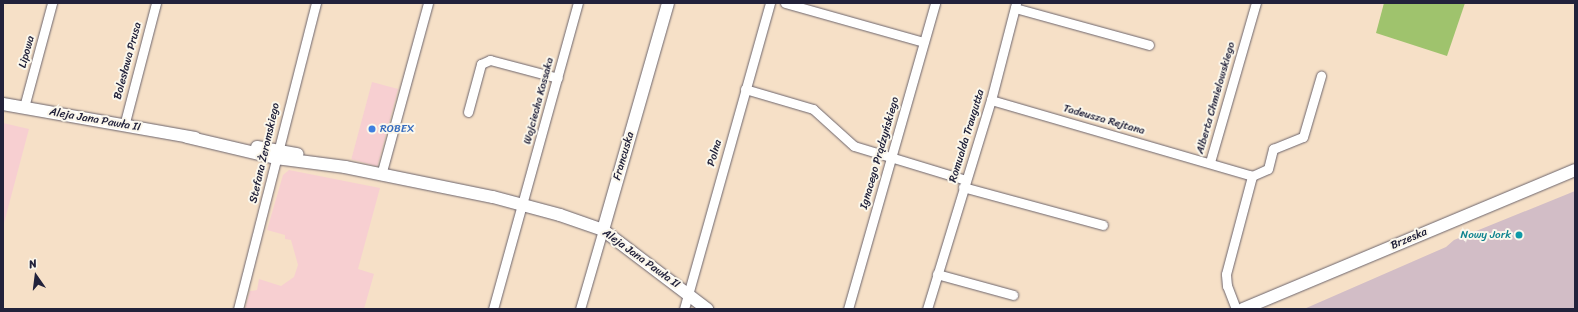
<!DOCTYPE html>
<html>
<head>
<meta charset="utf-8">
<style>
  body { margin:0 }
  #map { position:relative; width:1578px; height:312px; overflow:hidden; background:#f6e0c7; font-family:Sriracha,sans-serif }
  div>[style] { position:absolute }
  .built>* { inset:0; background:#f7cfd1; transform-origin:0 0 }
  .industrial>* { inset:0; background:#d2bdc6 }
  .green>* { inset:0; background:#9fc36d }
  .roads { filter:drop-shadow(0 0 1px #6c646c) drop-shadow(0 0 1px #6c646c) }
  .minor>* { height:9px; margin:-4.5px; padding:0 4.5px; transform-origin:4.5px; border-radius:4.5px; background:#fff }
  .tertiary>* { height:12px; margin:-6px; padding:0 6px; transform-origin:6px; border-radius:6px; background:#fff }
  .dots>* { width:11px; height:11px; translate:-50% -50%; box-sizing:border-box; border:2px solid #fbf7ec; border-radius:50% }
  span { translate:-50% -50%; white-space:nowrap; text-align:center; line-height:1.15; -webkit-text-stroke:4px #fbf7ec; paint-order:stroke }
  .street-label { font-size:11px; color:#22223b }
  .shop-label { font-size:11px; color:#366cbe }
  .left { translate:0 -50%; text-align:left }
  .culture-label { font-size:11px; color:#0d838f }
  .right { translate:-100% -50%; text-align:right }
  .frame { position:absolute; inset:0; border:4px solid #22223b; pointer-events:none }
  .north { position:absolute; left:16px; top:256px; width:40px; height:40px; -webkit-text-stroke:3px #fbf7ec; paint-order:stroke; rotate:346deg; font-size:11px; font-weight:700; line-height:16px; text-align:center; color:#22223b }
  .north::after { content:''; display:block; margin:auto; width:14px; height:18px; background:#22223b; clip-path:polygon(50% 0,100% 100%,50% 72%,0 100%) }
</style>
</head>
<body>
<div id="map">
  <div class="built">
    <i style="left:372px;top:82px;width:27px;height:80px;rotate:15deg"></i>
    <i style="clip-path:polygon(3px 123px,29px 129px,3px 227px)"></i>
    <i style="clip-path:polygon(289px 170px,380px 188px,358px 269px,374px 274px,364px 309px,245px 309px,250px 291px,257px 290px,259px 279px,281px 286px,294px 277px,298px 265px,291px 240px,285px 239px,285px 235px,267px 230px,283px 175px)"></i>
  </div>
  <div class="industrial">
    <i style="clip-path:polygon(1575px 191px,1575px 309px,1304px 309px,1446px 247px,1454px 240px)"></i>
  </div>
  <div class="green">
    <i style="clip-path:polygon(1384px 3px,1465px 3px,1447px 56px,1376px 33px)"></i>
  </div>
  <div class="roads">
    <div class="minor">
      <i style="left:785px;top:3px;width:144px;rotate:15.7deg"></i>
      <i style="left:1015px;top:8px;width:139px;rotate:15.4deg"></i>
      <i style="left:745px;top:89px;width:71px;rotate:16.4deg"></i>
      <i style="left:813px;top:109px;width:55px;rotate:42.1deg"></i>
      <i style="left:854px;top:146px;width:117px;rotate:16.9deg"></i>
      <i style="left:991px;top:100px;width:272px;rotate:16.2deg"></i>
      <i style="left:24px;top:107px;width:108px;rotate:-74.9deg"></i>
      <i style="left:468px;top:112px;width:50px;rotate:-74.8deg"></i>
      <i style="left:481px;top:64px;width:10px;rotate:-24deg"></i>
      <i style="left:490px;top:60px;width:70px;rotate:14.8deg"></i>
      <i style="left:124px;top:126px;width:127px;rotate:-75.4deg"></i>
      <i style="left:1210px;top:162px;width:166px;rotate:-73.9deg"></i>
      <i style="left:381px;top:175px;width:178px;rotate:-74.7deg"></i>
      <i style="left:1252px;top:176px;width:17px;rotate:-24deg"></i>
      <i style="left:1268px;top:169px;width:21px;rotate:-76deg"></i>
      <i style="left:1273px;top:149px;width:32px;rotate:-22deg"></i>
      <i style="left:1303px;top:137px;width:64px;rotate:-73.6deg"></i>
      <i style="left:963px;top:187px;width:145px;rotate:15.2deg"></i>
      <i style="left:937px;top:274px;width:79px;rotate:15.4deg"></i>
      <i style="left:238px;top:309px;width:316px;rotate:-75.7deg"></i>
      <i style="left:493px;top:309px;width:318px;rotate:-74.5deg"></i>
      <i style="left:580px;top:309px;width:82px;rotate:-73.8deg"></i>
      <i style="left:684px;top:309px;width:318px;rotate:-74.3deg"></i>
      <i style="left:848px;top:309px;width:318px;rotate:-74.1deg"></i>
      <i style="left:927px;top:309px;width:219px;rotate:-73deg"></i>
      <i style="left:991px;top:100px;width:100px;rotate:-75.5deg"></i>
      <i style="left:1236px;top:309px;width:25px;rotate:-111deg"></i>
      <i style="left:1227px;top:286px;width:12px;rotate:-95deg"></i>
      <i style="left:1226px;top:274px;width:101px;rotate:-75.1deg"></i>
    </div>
    <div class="tertiary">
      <i style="left:3px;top:104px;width:195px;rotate:10deg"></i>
      <i style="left:187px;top:137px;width:91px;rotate:13.3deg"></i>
      <i style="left:276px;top:158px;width:70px;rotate:7.4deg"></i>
      <i style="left:345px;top:167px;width:151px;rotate:11.5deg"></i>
      <i style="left:493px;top:197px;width:69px;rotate:15deg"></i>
      <i style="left:560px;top:215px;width:46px;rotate:19.2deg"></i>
      <i style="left:603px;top:230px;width:131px;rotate:37.2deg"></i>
      <i style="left:257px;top:147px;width:41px;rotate:9.9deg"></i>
      <i style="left:603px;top:230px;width:236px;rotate:-74deg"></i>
      <i style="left:1243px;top:309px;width:360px;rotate:-22.7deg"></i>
    </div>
  </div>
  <div class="dots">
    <i style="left:372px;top:129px;background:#3f7fe0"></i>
    <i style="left:1519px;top:235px;background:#0f9aa8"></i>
  </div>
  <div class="street-label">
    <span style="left:27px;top:52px;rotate:-75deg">Lipowa</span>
    <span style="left:128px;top:61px;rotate:-75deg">Bolesława Prusa</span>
    <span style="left:1216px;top:98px;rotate:-74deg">Alberta Chmielowskiego</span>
    <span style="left:539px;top:101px;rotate:-75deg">Wojciecha Kossaka</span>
    <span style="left:95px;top:120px;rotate:10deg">Aleja Jana Pawła II</span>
    <span style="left:1104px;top:120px;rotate:16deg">Tadeusza Rejtana</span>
    <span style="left:967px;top:136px;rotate:-73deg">Romualda Traugutta</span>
    <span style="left:265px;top:153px;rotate:-77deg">Stefana Żeromskiego</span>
    <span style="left:715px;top:153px;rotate:-74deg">Polna</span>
    <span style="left:880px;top:153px;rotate:-74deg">Ignacego Prądzyńskiego</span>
    <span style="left:624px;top:156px;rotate:-74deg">Francuska</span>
    <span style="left:1409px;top:239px;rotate:-23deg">Brzeska</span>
    <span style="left:641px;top:259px;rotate:36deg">Aleja Jana Pawła II</span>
  </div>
  <div class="shop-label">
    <span class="left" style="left:380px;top:129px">ROBEX</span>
  </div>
  <div class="culture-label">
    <span class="right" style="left:1511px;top:235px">Nowy Jork</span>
  </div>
  <div class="frame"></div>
  <div class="north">N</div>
</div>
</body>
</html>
